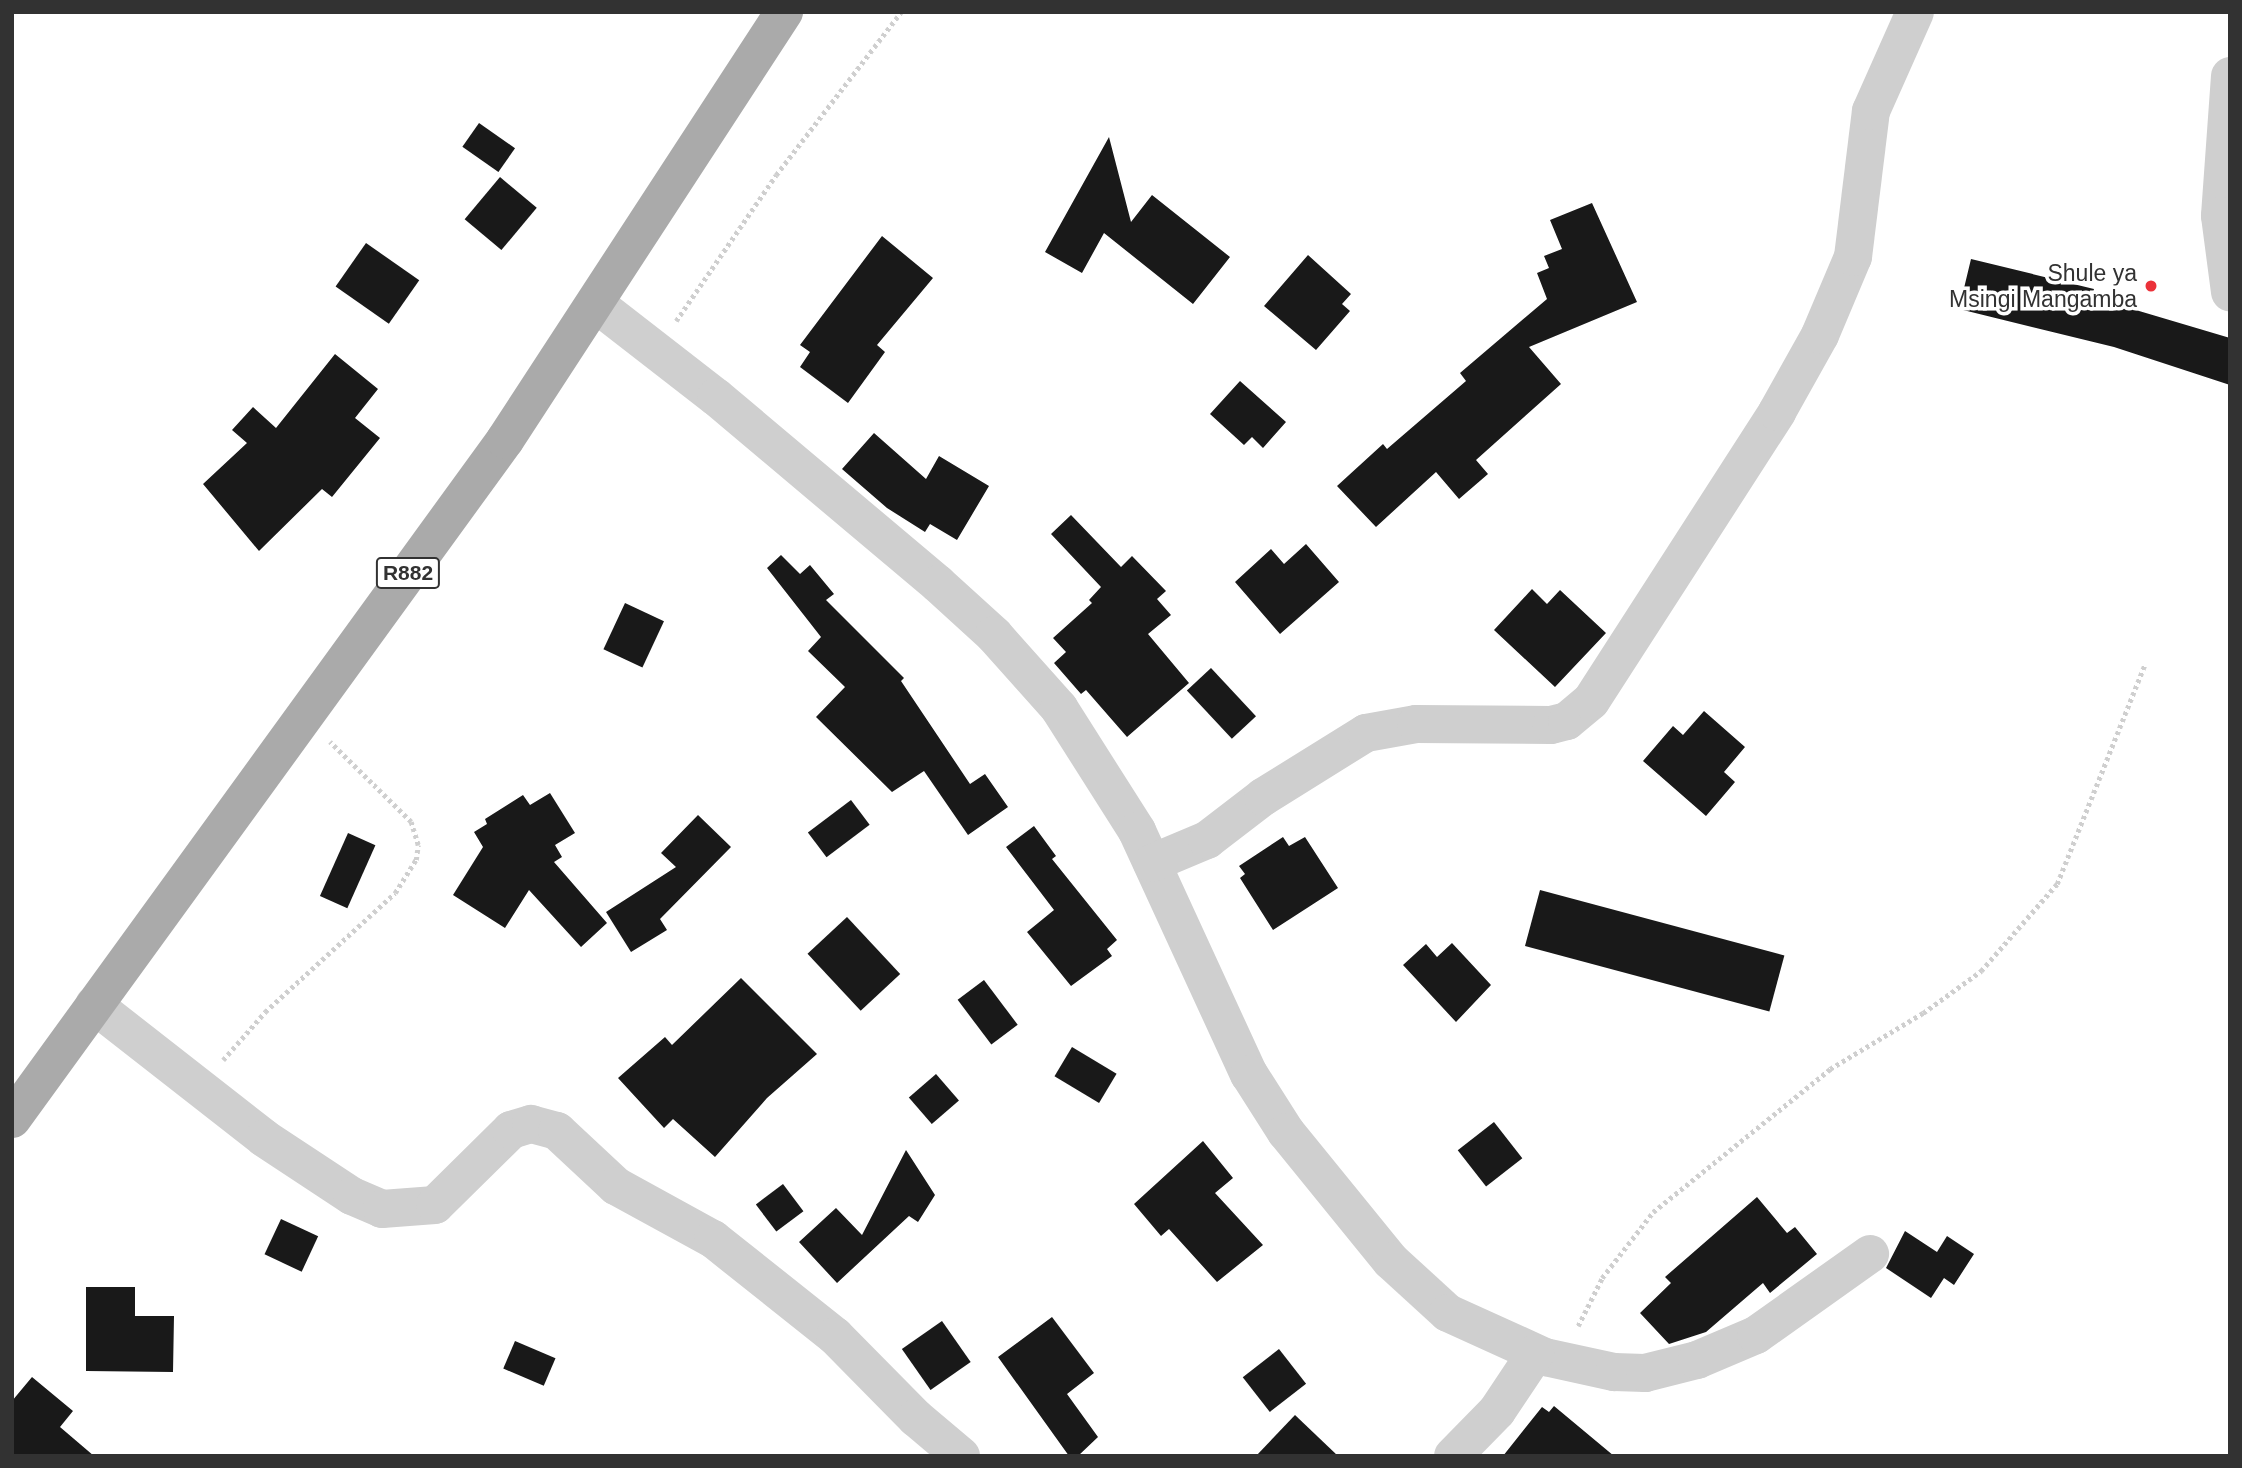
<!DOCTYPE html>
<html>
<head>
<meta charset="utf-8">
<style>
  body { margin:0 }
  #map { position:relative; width:2242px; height:1468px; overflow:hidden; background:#fff; font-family:Arial,sans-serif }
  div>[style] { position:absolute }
  .building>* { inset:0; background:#191919; transform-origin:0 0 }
  .path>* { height:4.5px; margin-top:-2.25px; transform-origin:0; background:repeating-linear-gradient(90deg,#cfcfcf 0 3.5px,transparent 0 7px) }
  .minor>* { height:38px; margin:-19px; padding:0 19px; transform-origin:19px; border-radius:19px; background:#cfcfcf }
  .major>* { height:38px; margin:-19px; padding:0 19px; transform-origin:19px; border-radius:19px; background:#aaa }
  .dots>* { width:19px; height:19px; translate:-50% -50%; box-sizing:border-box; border:4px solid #fff; border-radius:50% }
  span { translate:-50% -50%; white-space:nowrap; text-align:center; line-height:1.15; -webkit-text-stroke:7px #fff; paint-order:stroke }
  .shield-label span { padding:2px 5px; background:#fff; border:2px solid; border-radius:5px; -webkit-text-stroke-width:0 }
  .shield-label { font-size:21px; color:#323232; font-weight:700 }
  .poi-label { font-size:23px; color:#323232 }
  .right { translate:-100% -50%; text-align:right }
  .frame { position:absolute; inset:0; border:14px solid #323232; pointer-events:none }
</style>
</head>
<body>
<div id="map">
  <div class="building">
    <i style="left:479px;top:123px;width:44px;height:29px;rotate:35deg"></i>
    <i style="clip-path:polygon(1109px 137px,1131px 222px,1152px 195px,1230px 257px,1193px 304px,1104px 233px,1082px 273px,1045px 252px)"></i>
    <i style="left:500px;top:177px;width:48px;height:55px;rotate:40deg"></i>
    <i style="clip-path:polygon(1592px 203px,1637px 302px,1529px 347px,1561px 384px,1476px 460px,1488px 474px,1459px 499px,1436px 472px,1376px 527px,1337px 486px,1383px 444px,1387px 449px,1466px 381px,1460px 373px,1547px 299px,1537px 273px,1549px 268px,1544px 256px,1562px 249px,1550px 220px)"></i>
    <i style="clip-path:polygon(882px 236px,933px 278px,877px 345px,885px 352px,848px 403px,800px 367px,810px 352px,800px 345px)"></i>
    <i style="left:366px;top:243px;width:65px;height:53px;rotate:35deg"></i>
    <i style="clip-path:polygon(1308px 255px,1351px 294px,1342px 304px,1350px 311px,1316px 350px,1264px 306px)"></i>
    <i style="clip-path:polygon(1971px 259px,2094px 289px,2092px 297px,2230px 338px,2230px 385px,2114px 347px,1959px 309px)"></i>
    <i style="clip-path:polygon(335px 354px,378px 389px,355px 418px,380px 438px,332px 497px,322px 489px,259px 551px,203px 484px,247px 443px,232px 430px,253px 407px,276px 428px)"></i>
    <i style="clip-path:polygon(1240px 381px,1286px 422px,1263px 448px,1252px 437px,1244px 445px,1210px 414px)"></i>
    <i style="clip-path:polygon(874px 433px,926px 479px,939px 456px,989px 486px,957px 540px,930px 524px,925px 532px,887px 508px,842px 469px)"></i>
    <i style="clip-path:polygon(1071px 515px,1121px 567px,1132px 556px,1166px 591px,1157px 599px,1171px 615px,1148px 634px,1189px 683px,1127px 737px,1086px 690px,1081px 694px,1054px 663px,1066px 652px,1053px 638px,1092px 603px,1089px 600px,1101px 587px,1051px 534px)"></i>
    <i style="clip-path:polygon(1306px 544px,1339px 582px,1280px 634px,1235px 582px,1271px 549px,1284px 564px)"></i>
    <i style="clip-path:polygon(781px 555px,800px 574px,810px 565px,834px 594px,826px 600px,904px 678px,901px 681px,970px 784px,985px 774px,1008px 807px,968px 835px,924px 771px,892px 792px,816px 717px,845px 687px,808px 651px,821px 637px,767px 568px)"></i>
    <i style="clip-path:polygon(1532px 589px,1547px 604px,1560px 590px,1606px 633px,1555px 687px,1494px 630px)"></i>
    <i style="left:625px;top:603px;width:43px;height:51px;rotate:25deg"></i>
    <i style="left:1211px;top:668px;width:66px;height:33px;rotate:47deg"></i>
    <i style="clip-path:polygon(1704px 711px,1745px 747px,1724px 772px,1735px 782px,1706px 816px,1643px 761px,1673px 726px,1683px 735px)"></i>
    <i style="clip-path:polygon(550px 793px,575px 833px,555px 845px,562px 857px,554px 862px,607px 923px,581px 947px,529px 890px,505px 928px,453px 895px,483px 847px,474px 832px,487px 824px,485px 819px,523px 795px,530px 805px)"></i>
    <i style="left:851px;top:800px;width:31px;height:54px;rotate:53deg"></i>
    <i style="clip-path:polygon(698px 815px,731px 847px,660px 919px,667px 930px,631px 952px,606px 912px,676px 867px,661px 853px)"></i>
    <i style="clip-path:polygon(1034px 826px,1056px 856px,1052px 859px,1117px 940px,1107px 949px,1112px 956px,1071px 986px,1027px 932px,1054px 910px,1006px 847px)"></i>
    <i style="left:348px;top:833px;width:30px;height:69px;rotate:24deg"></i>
    <i style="clip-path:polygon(1283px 837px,1289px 846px,1305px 837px,1338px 888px,1273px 930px,1240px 878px,1245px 874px,1239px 866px)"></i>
    <i style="left:1540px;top:890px;width:253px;height:58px;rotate:15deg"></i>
    <i style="left:847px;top:917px;width:78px;height:54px;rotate:47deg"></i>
    <i style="clip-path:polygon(1452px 943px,1491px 985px,1456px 1022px,1403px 965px,1426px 944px,1437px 957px)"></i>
    <i style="clip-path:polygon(741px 978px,817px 1054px,767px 1098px,715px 1157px,673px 1119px,664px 1128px,618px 1078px,665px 1037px,672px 1045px)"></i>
    <i style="left:984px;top:980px;width:56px;height:33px;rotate:53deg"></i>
    <i style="left:1072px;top:1047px;width:52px;height:34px;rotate:31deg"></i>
    <i style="left:936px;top:1074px;width:35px;height:36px;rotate:49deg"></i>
    <i style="left:1494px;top:1122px;width:46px;height:46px;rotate:52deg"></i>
    <i style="clip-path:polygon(1203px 1141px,1233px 1178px,1215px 1193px,1263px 1245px,1217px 1282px,1169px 1229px,1161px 1236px,1134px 1204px)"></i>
    <i style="clip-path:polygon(906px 1150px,935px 1195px,918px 1222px,909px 1216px,837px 1283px,799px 1242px,836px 1208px,862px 1235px)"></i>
    <i style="left:783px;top:1184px;width:34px;height:34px;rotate:53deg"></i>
    <i style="clip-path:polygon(1757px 1197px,1787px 1233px,1795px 1227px,1817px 1254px,1770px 1293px,1763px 1283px,1706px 1332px,1669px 1344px,1640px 1313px,1671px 1283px,1665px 1277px)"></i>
    <i style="left:281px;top:1219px;width:41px;height:39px;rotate:25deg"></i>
    <i style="clip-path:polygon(1905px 1231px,1937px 1252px,1947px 1236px,1974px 1254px,1954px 1285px,1944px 1278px,1931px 1298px,1886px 1268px)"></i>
    <i style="clip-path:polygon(86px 1287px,135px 1287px,135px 1316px,174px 1316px,173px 1372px,86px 1371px)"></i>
    <i style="clip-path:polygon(1052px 1317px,1094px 1373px,1067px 1394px,1098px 1437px,1078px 1456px,1069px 1456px,998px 1357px)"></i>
    <i style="left:942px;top:1321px;width:50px;height:49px;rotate:55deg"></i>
    <i style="left:515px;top:1341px;width:44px;height:30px;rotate:23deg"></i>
    <i style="left:1279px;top:1349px;width:44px;height:46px;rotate:52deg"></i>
    <i style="clip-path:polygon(32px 1377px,73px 1411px,60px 1427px,94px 1456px,12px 1456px,12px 1401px)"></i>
    <i style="clip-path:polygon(1554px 1406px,1614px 1456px,1503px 1456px,1542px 1407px,1549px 1412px)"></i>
    <i style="clip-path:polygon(1295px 1415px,1338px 1456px,1256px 1456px)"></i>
  </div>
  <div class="path">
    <i style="left:676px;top:321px;width:177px;rotate:-55.6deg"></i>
    <i style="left:776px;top:175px;width:205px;rotate:-52.5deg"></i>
    <i style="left:223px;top:1060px;width:64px;rotate:-48.8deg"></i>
    <i style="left:265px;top:1012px;width:176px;rotate:-42.5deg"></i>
    <i style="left:395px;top:893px;width:39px;rotate:-58deg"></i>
    <i style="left:416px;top:860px;width:15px;rotate:-82deg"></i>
    <i style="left:418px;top:845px;width:24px;rotate:-107deg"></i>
    <i style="left:411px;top:822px;width:114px;rotate:-135.4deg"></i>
    <i style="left:1578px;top:1326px;width:54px;rotate:-63.4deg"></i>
    <i style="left:1602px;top:1278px;width:83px;rotate:-52.3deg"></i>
    <i style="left:1653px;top:1212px;width:228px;rotate:-38.9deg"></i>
    <i style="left:1830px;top:1069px;width:109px;rotate:-31.1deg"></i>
    <i style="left:1923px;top:1013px;width:72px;rotate:-35.9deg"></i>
    <i style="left:1981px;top:971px;width:116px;rotate:-48.9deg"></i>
    <i style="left:2057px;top:884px;width:235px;rotate:-68.2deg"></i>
  </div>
  <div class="minor">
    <i style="left:2230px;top:76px;width:140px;rotate:94.1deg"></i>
    <i style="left:2220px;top:216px;width:77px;rotate:82.5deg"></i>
    <i style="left:596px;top:304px;width:152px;rotate:37.8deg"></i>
    <i style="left:716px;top:397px;width:290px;rotate:40.1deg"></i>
    <i style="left:938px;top:584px;width:76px;rotate:42.3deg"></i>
    <i style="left:994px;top:635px;width:98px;rotate:48.3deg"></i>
    <i style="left:1059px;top:708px;width:146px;rotate:57.6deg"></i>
    <i style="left:1137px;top:831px;width:268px;rotate:65.3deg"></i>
    <i style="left:1249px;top:1074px;width:69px;rotate:57.5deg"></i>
    <i style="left:1286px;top:1132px;width:166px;rotate:50.9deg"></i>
    <i style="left:1391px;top:1261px;width:77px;rotate:42.4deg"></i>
    <i style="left:1448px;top:1313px;width:107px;rotate:24.4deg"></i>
    <i style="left:1545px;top:1357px;width:71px;rotate:12.3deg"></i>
    <i style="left:1614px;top:1372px;width:31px;rotate:2deg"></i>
    <i style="left:1645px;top:1373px;width:54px;rotate:-14deg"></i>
    <i style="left:1697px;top:1360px;width:64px;rotate:-23deg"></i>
    <i style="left:1756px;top:1335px;width:140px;rotate:-35.4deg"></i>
    <i style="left:1152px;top:863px;width:60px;rotate:-22.7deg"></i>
    <i style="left:1207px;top:840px;width:71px;rotate:-37.5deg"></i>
    <i style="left:1263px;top:797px;width:121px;rotate:-31.9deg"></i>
    <i style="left:1366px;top:733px;width:51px;rotate:-10.2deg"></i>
    <i style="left:1416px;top:724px;width:135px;rotate:0.4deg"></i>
    <i style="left:1551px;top:725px;width:16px;rotate:-14deg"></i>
    <i style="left:1567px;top:721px;width:31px;rotate:-40deg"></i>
    <i style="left:1591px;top:701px;width:344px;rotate:-57.2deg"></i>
    <i style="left:1777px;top:412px;width:88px;rotate:-60.8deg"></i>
    <i style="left:1820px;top:335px;width:85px;rotate:-67.1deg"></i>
    <i style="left:1853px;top:257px;width:147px;rotate:-83deg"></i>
    <i style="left:1871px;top:111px;width:108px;rotate:-66deg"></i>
    <i style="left:94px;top:1005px;width:216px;rotate:38deg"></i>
    <i style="left:264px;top:1138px;width:105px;rotate:33.4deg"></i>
    <i style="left:352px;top:1196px;width:33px;rotate:23deg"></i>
    <i style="left:382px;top:1209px;width:53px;rotate:-4.3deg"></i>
    <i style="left:435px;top:1205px;width:107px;rotate:-44.6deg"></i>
    <i style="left:511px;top:1130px;width:21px;rotate:-17deg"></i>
    <i style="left:531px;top:1124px;width:27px;rotate:15deg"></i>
    <i style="left:557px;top:1131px;width:81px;rotate:43deg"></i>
    <i style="left:616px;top:1186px;width:111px;rotate:28.7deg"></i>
    <i style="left:713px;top:1239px;width:156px;rotate:38.5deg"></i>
    <i style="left:835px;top:1336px;width:115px;rotate:45.4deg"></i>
    <i style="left:916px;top:1418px;width:59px;rotate:40.2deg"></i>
    <i style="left:1453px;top:1456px;width:63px;rotate:-45.6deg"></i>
    <i style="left:1497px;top:1411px;width:69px;rotate:-56.3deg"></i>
  </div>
  <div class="major">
    <i style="left:12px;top:1119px;width:839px;rotate:-54.02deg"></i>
    <i style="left:505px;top:440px;width:511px;rotate:-56.9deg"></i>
  </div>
  <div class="dots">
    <i style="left:2151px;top:286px;background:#eb3139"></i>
  </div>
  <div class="shield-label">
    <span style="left:408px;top:573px">R882</span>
  </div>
  <div class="poi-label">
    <span class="right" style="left:2137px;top:286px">Shule ya<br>Msingi Mangamba</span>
  </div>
  <div class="frame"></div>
</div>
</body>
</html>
